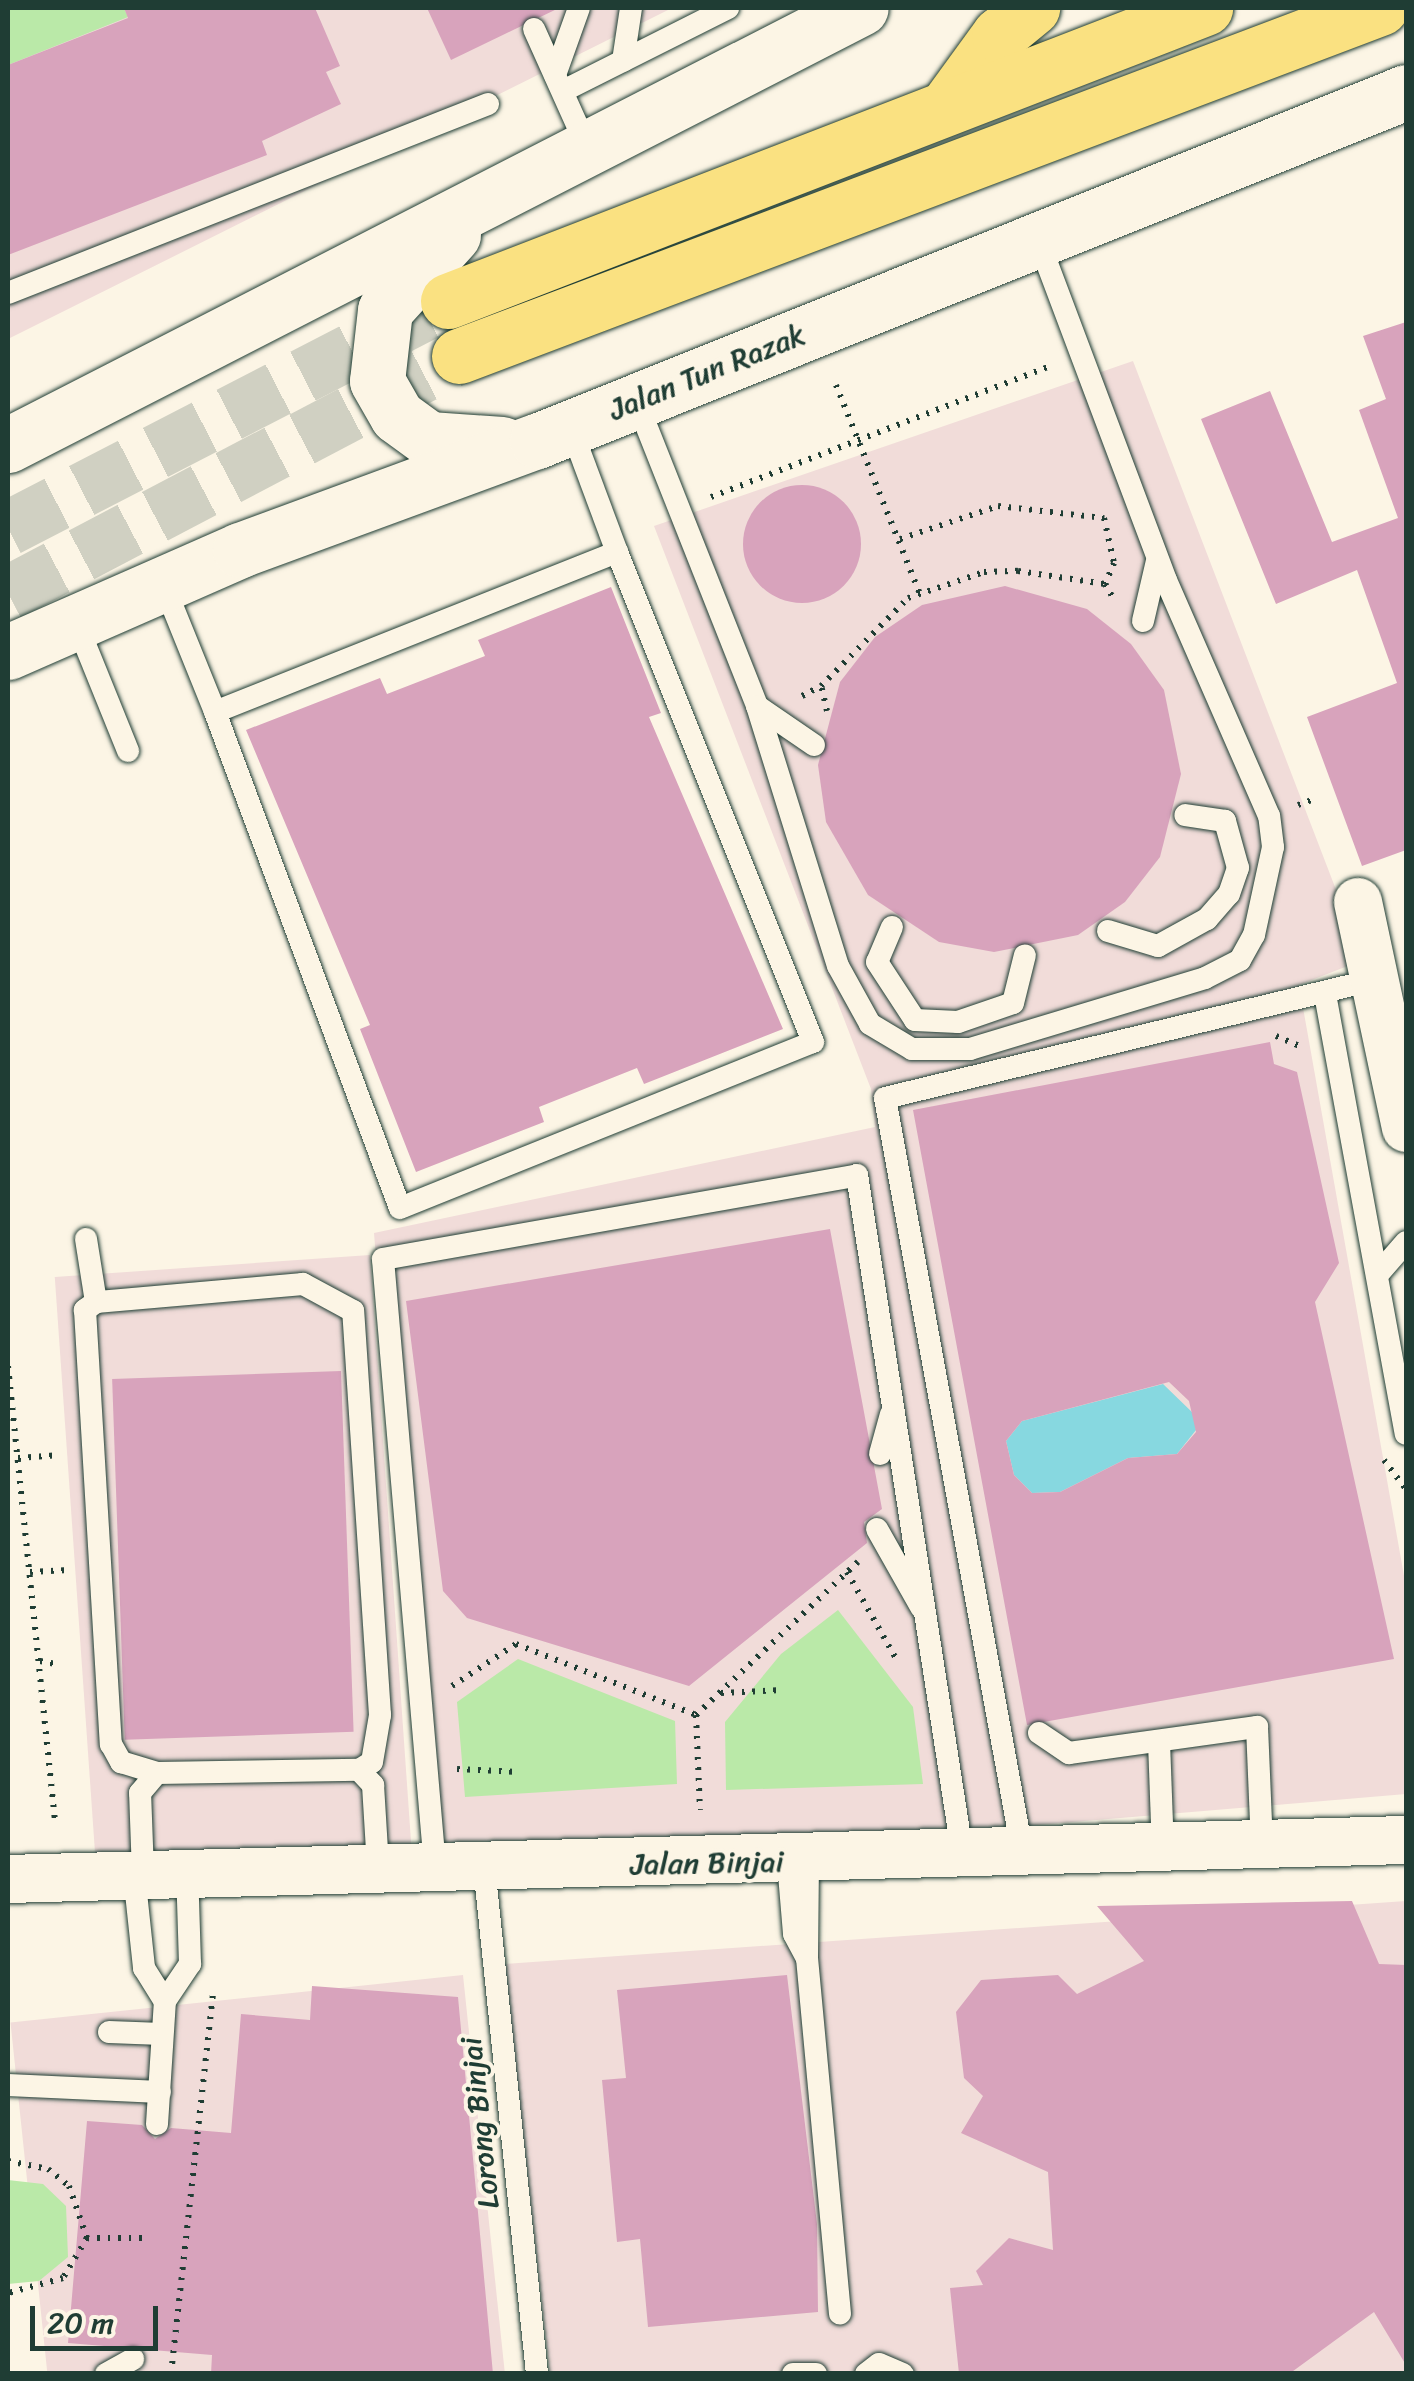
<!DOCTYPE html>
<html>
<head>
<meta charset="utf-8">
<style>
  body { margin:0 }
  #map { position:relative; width:1414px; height:2381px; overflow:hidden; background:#fcf5e5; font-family:Sriracha,sans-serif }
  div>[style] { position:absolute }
  .built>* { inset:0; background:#f1dcd9; transform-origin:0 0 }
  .green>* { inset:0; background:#bae9a8 }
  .water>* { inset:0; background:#87d8e0 }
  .building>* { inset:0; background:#d8a3bc; transform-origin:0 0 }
  .round { border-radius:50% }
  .primary-tunnel>* { height:55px; margin-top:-27.5px; transform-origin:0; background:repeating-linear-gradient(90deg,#d0d0c2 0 55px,transparent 0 83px) }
  .path>* { height:6px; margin-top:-3px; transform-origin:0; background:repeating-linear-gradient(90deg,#1f3d34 0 2.5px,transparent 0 10.5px) }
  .roads { filter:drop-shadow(0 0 2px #1f3d34) drop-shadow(0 0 2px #1f3d34) }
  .lane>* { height:22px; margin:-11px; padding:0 11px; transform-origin:11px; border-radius:11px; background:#fcf5e5 }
  .street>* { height:48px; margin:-24px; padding:0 24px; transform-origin:24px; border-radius:24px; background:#fcf5e5 }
  .secondary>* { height:55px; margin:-27.5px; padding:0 27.5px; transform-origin:27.5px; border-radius:27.5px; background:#fcf5e5 }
  .primary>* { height:55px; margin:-27.5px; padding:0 27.5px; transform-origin:27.5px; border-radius:27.5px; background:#fae181 }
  span { translate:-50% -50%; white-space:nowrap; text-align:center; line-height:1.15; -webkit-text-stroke:8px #fcf5e5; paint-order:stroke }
  .street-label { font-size:30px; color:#1f3d34 }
  .frame { position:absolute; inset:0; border:10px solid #1f3d34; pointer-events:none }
  .scale { position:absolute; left:30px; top:2306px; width:128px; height:45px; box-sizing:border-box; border:5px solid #1f3d34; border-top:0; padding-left:12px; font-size:30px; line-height:35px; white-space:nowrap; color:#1f3d34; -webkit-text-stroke:8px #fcf5e5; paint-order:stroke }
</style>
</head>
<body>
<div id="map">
  <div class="built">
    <i style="clip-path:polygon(8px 8px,672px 8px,8px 339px)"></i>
    <i style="clip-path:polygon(1133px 361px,1363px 960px,1299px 985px,1406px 1587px,1406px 1794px,988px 1829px,422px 1843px,374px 1233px,875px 1127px,871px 1089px,654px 526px)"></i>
    <i style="left:370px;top:1255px;width:593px;height:316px;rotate:86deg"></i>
    <i style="clip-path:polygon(1406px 1901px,1406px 2373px,550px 2373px,504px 1964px)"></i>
    <i style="left:463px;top:1975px;width:400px;height:455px;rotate:84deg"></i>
  </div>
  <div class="green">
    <i style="clip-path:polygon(8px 8px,124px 8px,128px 17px,8px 65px)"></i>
    <i style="clip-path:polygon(838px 1610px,913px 1707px,923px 1784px,726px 1790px,725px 1722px,781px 1654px)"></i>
    <i style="clip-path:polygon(518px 1659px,675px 1721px,677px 1784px,465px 1797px,457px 1702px)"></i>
    <i style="clip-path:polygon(8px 2180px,43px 2184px,66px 2206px,68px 2257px,39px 2281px,8px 2284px)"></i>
  </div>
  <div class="water">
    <i style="clip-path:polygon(1163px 1384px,1194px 1414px,1196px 1430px,1177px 1454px,1128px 1458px,1060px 1492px,1032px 1493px,1014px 1475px,1006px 1441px,1022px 1421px)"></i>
  </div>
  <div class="building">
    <i style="clip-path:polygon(124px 8px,315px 8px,340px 66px,326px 72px,341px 104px,262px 141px,267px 155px,8px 255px,8px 65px,128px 18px)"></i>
    <i style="clip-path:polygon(427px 8px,559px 8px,451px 60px)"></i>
    <i style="clip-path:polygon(1406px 322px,1406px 850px,1362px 866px,1307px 717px,1397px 683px,1357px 570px,1276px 604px,1201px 419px,1270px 391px,1332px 542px,1398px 518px,1359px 410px,1386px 399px,1363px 336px)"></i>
    <i class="round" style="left:743px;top:485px;width:118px;height:118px"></i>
    <i style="clip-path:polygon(1005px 586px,1087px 609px,1131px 644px,1164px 690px,1181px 774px,1160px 857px,1125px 902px,1078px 935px,994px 952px,939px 942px,868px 895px,826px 822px,818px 765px,840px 682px,875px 637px,922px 605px)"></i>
    <i style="clip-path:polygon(611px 587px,661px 713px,649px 717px,783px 1029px,644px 1084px,637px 1068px,539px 1107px,544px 1122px,416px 1172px,360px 1029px,370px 1025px,246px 730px,380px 678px,387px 694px,485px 656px,478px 640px)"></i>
    <i style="clip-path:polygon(evenodd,1270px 1042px,1274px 1064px,1297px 1072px,1339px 1263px,1315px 1302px,1394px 1659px,1027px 1725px,913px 1110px,1270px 1042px,1169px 1382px,1189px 1401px,1196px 1432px,1177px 1454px,1128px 1458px,1060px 1492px,1032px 1493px,1014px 1475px,1006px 1441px,1022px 1421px,1169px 1382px)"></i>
    <i style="clip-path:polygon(830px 1229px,882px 1509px,864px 1522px,867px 1543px,689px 1686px,467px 1618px,443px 1591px,406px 1301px)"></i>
    <i style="left:341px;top:1371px;width:361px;height:229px;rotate:88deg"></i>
    <i style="clip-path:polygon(1352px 1901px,1379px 1964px,1406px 1965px,1406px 2365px,1374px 2312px,1289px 2374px,959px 2374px,950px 2288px,983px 2285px,976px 2271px,1009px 2238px,1053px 2250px,1048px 2172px,961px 2133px,983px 2096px,964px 2078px,956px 2012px,981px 1980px,1058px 1975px,1077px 1994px,1144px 1961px,1097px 1906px)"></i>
    <i style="clip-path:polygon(787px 1975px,817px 2224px,818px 2312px,648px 2327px,640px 2239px,617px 2242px,602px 2080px,626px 2078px,617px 1990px)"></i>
    <i style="clip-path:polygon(312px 1986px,458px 1997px,493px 2374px,211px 2374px,212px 2355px,68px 2343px,87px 2121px,142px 2125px,155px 2139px,171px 2128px,231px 2133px,241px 2014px,310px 2020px)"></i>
  </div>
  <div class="primary-tunnel">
    <i style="left:8px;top:528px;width:495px;rotate:-27.3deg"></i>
    <i style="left:8px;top:593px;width:509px;rotate:-27.72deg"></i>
  </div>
  <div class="path">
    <i style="left:836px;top:385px;width:225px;rotate:68.1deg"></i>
    <i style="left:711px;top:497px;width:361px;rotate:-21.1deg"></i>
    <i style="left:1104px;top:518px;width:46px;rotate:77.5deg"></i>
    <i style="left:1114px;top:563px;width:23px;rotate:113deg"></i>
    <i style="left:900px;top:539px;width:103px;rotate:-18.6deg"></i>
    <i style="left:998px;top:506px;width:107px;rotate:6.5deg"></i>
    <i style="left:802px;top:696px;width:21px;rotate:-28deg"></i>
    <i style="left:827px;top:711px;width:26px;rotate:-103deg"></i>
    <i style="left:821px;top:686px;width:124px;rotate:-45.3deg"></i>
    <i style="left:908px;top:598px;width:80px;rotate:-18.9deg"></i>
    <i style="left:984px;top:572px;width:34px;rotate:-2deg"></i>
    <i style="left:1018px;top:571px;width:88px;rotate:8.5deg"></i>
    <i style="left:1105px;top:584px;width:16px;rotate:60deg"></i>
    <i style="left:1298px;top:805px;width:20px;rotate:-20deg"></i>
    <i style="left:1276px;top:1036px;width:28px;rotate:23deg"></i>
    <i style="left:8px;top:1366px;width:459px;rotate:84.1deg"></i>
    <i style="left:18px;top:1458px;width:39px;rotate:-4deg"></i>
    <i style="left:1384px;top:1460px;width:36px;rotate:53deg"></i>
    <i style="left:30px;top:1572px;width:39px;rotate:-3deg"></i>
    <i style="left:847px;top:1572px;width:103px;rotate:60.5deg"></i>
    <i style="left:40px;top:1661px;width:20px;rotate:11deg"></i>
    <i style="left:452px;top:1686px;width:77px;rotate:-33.3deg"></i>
    <i style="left:516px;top:1644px;width:193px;rotate:21.5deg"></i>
    <i style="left:696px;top:1715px;width:223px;rotate:-43.4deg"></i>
    <i style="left:721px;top:1693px;width:61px;rotate:-2.8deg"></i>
    <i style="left:696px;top:1715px;width:95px;rotate:87.6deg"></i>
    <i style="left:457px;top:1769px;width:62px;rotate:2.8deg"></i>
    <i style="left:8px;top:2161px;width:41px;rotate:11.3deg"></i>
    <i style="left:48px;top:2169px;width:27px;rotate:39deg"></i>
    <i style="left:69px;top:2186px;width:55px;rotate:70.9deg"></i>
    <i style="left:87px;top:2238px;width:47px;rotate:121deg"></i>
    <i style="left:63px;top:2278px;width:57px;rotate:164.7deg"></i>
    <i style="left:87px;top:2238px;width:58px"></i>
    <i style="left:171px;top:2374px;width:384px;rotate:-83.7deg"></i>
  </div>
  <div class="roads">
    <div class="lane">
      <i style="left:534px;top:29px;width:132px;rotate:65.8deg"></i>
      <i style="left:623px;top:61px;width:54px;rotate:-81.4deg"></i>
      <i style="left:555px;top:75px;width:71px;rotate:-70.3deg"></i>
      <i style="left:563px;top:91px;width:185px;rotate:-26.7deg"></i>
      <i style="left:8px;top:293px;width:516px;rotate:-21.49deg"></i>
      <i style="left:636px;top:400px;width:329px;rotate:68.4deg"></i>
      <i style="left:757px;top:706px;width:272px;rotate:72.7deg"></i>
      <i style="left:838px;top:966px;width:66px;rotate:61.1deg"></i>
      <i style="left:870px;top:1024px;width:49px;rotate:30.8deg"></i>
      <i style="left:912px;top:1049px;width:58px"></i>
      <i style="left:970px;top:1049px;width:245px;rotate:-16.8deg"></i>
      <i style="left:1205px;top:978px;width:39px;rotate:-27deg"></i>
      <i style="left:1240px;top:960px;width:29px;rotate:-61deg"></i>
      <i style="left:1254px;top:935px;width:90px;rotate:-77.8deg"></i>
      <i style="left:1273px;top:847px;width:31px;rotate:-97deg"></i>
      <i style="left:1269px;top:816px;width:257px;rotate:-113.6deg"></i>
      <i style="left:1166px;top:580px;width:363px;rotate:-110.6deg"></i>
      <i style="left:163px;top:583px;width:139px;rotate:68deg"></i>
      <i style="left:215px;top:712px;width:433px;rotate:-21.7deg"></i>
      <i style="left:617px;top:552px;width:132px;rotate:-110.4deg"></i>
      <i style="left:1143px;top:621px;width:62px;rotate:-76.9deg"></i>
      <i style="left:76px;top:622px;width:139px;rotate:68deg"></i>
      <i style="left:757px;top:706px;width:69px;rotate:34.4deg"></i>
      <i style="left:215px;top:712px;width:529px;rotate:69.55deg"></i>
      <i style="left:400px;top:1208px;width:445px;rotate:-21.9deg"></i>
      <i style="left:813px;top:1042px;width:528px;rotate:-111.8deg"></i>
      <i style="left:892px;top:927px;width:38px;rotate:113deg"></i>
      <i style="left:877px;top:962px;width:69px;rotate:56.8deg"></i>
      <i style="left:915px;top:1020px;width:43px;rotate:2.7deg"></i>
      <i style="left:958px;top:1022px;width:58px;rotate:-19.1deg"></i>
      <i style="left:1013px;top:1003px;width:49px;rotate:-76deg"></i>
      <i style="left:1108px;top:931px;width:52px;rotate:16.7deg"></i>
      <i style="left:1158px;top:946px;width:56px;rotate:-28.9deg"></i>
      <i style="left:1207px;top:919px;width:33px;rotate:-49deg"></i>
      <i style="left:1229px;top:894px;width:28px;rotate:-71deg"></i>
      <i style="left:1238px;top:868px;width:49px;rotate:-105.5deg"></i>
      <i style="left:1225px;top:821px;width:40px;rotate:-171.5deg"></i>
      <i style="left:1325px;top:994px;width:447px;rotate:79.6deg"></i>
      <i style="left:86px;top:1239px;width:64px;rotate:81deg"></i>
      <i style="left:1379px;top:1273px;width:41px;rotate:-48.9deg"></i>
      <i style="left:880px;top:1454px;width:41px;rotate:-74.6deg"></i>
      <i style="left:877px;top:1529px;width:90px;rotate:60.6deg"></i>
      <i style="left:1039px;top:1733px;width:36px;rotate:34deg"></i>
      <i style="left:1069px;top:1753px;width:190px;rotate:-7.9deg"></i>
      <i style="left:1257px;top:1727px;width:119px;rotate:87.6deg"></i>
      <i style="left:1159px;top:1742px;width:108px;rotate:87.9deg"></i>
      <i style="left:359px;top:1770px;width:15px;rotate:-32deg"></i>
      <i style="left:372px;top:1762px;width:48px;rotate:-80.3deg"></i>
      <i style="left:380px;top:1715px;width:405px;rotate:-93.8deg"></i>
      <i style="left:353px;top:1311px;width:57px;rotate:-151.6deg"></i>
      <i style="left:303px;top:1284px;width:208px;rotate:175deg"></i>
      <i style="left:96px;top:1302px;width:14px;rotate:144deg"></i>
      <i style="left:85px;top:1310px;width:435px;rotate:86.6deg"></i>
      <i style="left:111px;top:1744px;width:21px;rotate:61deg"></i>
      <i style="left:121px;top:1762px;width:38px;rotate:17deg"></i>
      <i style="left:157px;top:1773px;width:202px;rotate:-0.9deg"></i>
      <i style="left:359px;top:1770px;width:21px;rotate:47deg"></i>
      <i style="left:373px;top:1785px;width:82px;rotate:86.5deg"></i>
      <i style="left:1023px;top:1856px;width:770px;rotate:-100.32deg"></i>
      <i style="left:885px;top:1098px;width:506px;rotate:-13.6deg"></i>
      <i style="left:808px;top:1861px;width:97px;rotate:90.6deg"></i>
      <i style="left:807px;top:1958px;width:357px;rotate:84.7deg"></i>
      <i style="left:788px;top:1862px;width:72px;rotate:85.2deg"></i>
      <i style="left:794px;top:1934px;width:27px;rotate:62deg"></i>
      <i style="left:484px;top:1866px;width:511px;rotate:84.04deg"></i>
      <i style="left:435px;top:1867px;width:610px;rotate:-94.89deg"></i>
      <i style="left:383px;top:1259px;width:481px;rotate:-10deg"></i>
      <i style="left:857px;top:1175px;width:690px;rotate:81.17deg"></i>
      <i style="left:143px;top:1873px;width:80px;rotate:-92.1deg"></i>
      <i style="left:140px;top:1793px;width:26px;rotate:-50deg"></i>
      <i style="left:134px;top:1874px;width:95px;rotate:83.9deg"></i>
      <i style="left:144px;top:1968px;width:39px;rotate:58deg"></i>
      <i style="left:109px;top:2032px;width:53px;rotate:2.2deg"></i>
      <i style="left:8px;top:2085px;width:152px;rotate:2.6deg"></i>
      <i style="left:157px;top:2124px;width:123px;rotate:-86.3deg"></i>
      <i style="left:165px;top:2001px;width:45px;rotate:-56deg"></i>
      <i style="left:190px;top:1964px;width:94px;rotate:-91.8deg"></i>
      <i style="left:106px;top:2374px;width:31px;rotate:-29deg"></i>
      <i style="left:793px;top:2374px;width:23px"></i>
      <i style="left:866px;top:2374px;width:16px;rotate:-38deg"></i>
      <i style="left:879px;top:2364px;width:26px;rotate:23deg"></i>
    </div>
    <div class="street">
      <i style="left:1358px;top:902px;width:231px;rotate:78deg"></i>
      <i style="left:8px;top:1879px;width:1399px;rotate:-1.6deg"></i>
    </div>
    <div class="secondary">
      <i style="left:453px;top:235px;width:101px;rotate:132.2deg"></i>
      <i style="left:385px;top:310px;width:71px;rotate:96.4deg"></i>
      <i style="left:377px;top:381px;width:40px;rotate:60.3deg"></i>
      <i style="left:397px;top:416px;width:39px;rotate:36deg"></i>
      <i style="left:429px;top:439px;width:73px;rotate:3.9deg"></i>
      <i style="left:8px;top:445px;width:958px;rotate:-27.13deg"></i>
      <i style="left:8px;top:652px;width:253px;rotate:-23.7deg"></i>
      <i style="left:240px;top:550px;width:316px;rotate:-20.2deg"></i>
      <i style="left:537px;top:441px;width:936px;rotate:-21.88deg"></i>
    </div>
    <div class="primary">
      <i style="left:951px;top:101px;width:82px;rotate:-54deg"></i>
      <i style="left:999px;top:35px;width:43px;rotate:-39.3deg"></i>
      <i style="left:448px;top:301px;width:812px;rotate:-21.16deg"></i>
      <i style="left:459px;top:356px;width:985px;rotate:-20.7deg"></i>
    </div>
  </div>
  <div class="street-label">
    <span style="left:707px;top:372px;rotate:-22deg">Jalan Tun Razak</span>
    <span style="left:707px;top:1863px;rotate:-1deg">Jalan Binjai</span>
    <span style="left:480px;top:2123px;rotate:-96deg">Lorong Binjai</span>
  </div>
  <div class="frame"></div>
  <div class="scale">20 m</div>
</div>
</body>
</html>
